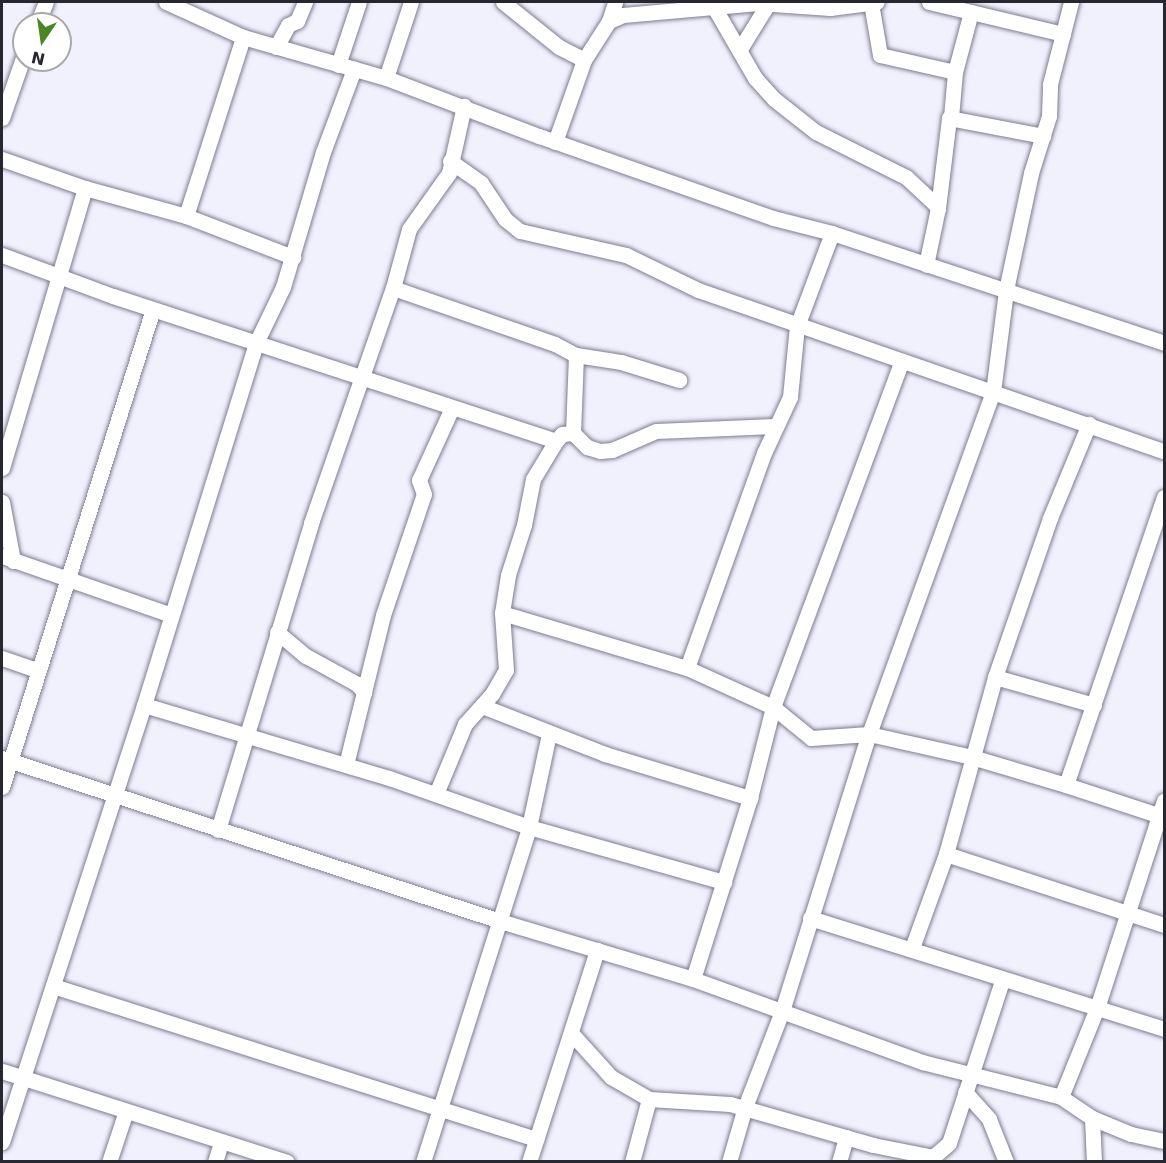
<!DOCTYPE html>
<html>
<head>
<meta charset="utf-8">
<style>
  body { margin:0 }
  #map { position:relative; width:1166px; height:1163px; overflow:hidden; background:#f1f1fe; font-family:"DejaVu Sans",sans-serif }
  div>[style] { position:absolute }
  .roads { filter:drop-shadow(0 0 2px #7c7c8e) drop-shadow(0 0 2px #7c7c8e) }
  .minor>* { height:15px; margin:-7.5px; padding:0 7.5px; transform-origin:7.5px; border-radius:7.5px; background:#fff }
  span { translate:-50% -50%; white-space:nowrap; text-align:center; line-height:1.15; -webkit-text-stroke:5px #fff; paint-order:stroke }
  .frame { position:absolute; inset:0; border:3px solid #27272f; pointer-events:none }
  .north { position:absolute; left:12px; top:12px; width:60px; height:60px; box-sizing:border-box; background:#fff; border:2px solid #a9a9ac; border-radius:50%; rotate:193deg; font-size:16px; font-weight:700; line-height:24px; text-align:center; color:#27272f }
  .north::after { content:''; display:block; margin:auto; width:21px; height:27px; background:#4b8624; clip-path:polygon(50% 0,100% 100%,50% 72%,0 100%) }
</style>
</head>
<body>
<div id="map">
  <div class="roads">
    <div class="minor">
      <i style="left:166px;top:2px;width:85px;rotate:24.4deg"></i>
      <i style="left:243px;top:37px;width:149px;rotate:16deg"></i>
      <i style="left:386px;top:78px;width:164px;rotate:20.8deg"></i>
      <i style="left:539px;top:136px;width:248px;rotate:19.3deg"></i>
      <i style="left:773px;top:218px;width:61px;rotate:14.3deg"></i>
      <i style="left:832px;top:233px;width:350px;rotate:18.3deg"></i>
      <i style="left:503px;top:2px;width:72px;rotate:38.8deg"></i>
      <i style="left:559px;top:47px;width:28px;rotate:27deg"></i>
      <i style="left:711px;top:2px;width:88px;rotate:59.9deg"></i>
      <i style="left:755px;top:78px;width:28px;rotate:48deg"></i>
      <i style="left:774px;top:99px;width:53px;rotate:38.2deg"></i>
      <i style="left:816px;top:132px;width:101px;rotate:26.6deg"></i>
      <i style="left:906px;top:177px;width:37px;rotate:43deg"></i>
      <i style="left:933px;top:202px;width:8px;rotate:50deg"></i>
      <i style="left:938px;top:208px;width:58px;rotate:101.9deg"></i>
      <i style="left:929px;top:2px;width:138px;rotate:13.4deg"></i>
      <i style="left:871px;top:3px;width:53px;rotate:80.2deg"></i>
      <i style="left:880px;top:55px;width:77px;rotate:12.8deg"></i>
      <i style="left:609px;top:21px;width:20px;rotate:-72deg"></i>
      <i style="left:37px;top:24px;width:24px;rotate:-68deg"></i>
      <i style="left:276px;top:47px;width:25px;rotate:-61deg"></i>
      <i style="left:288px;top:25px;width:10px;rotate:-24deg"></i>
      <i style="left:297px;top:21px;width:21px;rotate:-67deg"></i>
      <i style="left:740px;top:49px;width:55px;rotate:-58.3deg"></i>
      <i style="left:338px;top:65px;width:66px;rotate:-71.6deg"></i>
      <i style="left:386px;top:78px;width:80px;rotate:-71.8deg"></i>
      <i style="left:951px;top:117px;width:45px;rotate:-84.9deg"></i>
      <i style="left:955px;top:72px;width:62px;rotate:-75.1deg"></i>
      <i style="left:2px;top:118px;width:67px;rotate:-70.8deg"></i>
      <i style="left:555px;top:142px;width:87px;rotate:-70.5deg"></i>
      <i style="left:584px;top:60px;width:46px;rotate:-57.3deg"></i>
      <i style="left:609px;top:21px;width:15px;rotate:-23deg"></i>
      <i style="left:623px;top:15px;width:136px;rotate:-5.1deg"></i>
      <i style="left:758px;top:3px;width:72px;rotate:4deg"></i>
      <i style="left:830px;top:8px;width:47px;rotate:-7.3deg"></i>
      <i style="left:2px;top:159px;width:88px;rotate:19.3deg"></i>
      <i style="left:85px;top:188px;width:105px;rotate:15.5deg"></i>
      <i style="left:186px;top:216px;width:115px;rotate:21deg"></i>
      <i style="left:450px;top:161px;width:38px;rotate:35deg"></i>
      <i style="left:481px;top:183px;width:43px;rotate:56.3deg"></i>
      <i style="left:505px;top:219px;width:19px;rotate:39deg"></i>
      <i style="left:520px;top:231px;width:109px;rotate:12.8deg"></i>
      <i style="left:626px;top:255px;width:80px;rotate:25.9deg"></i>
      <i style="left:698px;top:290px;width:493px;rotate:19.1deg"></i>
      <i style="left:938px;top:208px;width:91px;rotate:-83deg"></i>
      <i style="left:949px;top:118px;width:96px;rotate:10.8deg"></i>
      <i style="left:186px;top:216px;width:188px;rotate:-72.3deg"></i>
      <i style="left:2px;top:255px;width:118px;rotate:20.3deg"></i>
      <i style="left:113px;top:296px;width:466px;rotate:18.1deg"></i>
      <i style="left:556px;top:441px;width:9px;rotate:-49deg"></i>
      <i style="left:562px;top:434px;width:11px;rotate:-5deg"></i>
      <i style="left:573px;top:433px;width:20px;rotate:45deg"></i>
      <i style="left:587px;top:447px;width:14px;rotate:17deg"></i>
      <i style="left:600px;top:451px;width:12px;rotate:-5deg"></i>
      <i style="left:612px;top:450px;width:48px;rotate:-23.4deg"></i>
      <i style="left:656px;top:431px;width:118px;rotate:-2.4deg"></i>
      <i style="left:393px;top:288px;width:171px;rotate:19.1deg"></i>
      <i style="left:555px;top:344px;width:24px;rotate:28deg"></i>
      <i style="left:576px;top:355px;width:46px;rotate:8.8deg"></i>
      <i style="left:621px;top:362px;width:61px;rotate:17.2deg"></i>
      <i style="left:573px;top:433px;width:78px;rotate:-87.8deg"></i>
      <i style="left:2px;top:468px;width:292px;rotate:-73.5deg"></i>
      <i style="left:1164px;top:497px;width:304px;rotate:108.8deg"></i>
      <i style="left:1066px;top:785px;width:103px;rotate:18.1deg"></i>
      <i style="left:2px;top:502px;width:60px;rotate:79.4deg"></i>
      <i style="left:2px;top:556px;width:179px;rotate:19.2deg"></i>
      <i style="left:502px;top:613px;width:193px;rotate:16.6deg"></i>
      <i style="left:687px;top:668px;width:94px;rotate:24.4deg"></i>
      <i style="left:773px;top:707px;width:49px;rotate:39.2deg"></i>
      <i style="left:811px;top:738px;width:58px;rotate:-3.9deg"></i>
      <i style="left:869px;top:734px;width:106px;rotate:12.6deg"></i>
      <i style="left:972px;top:757px;width:98px;rotate:16.6deg"></i>
      <i style="left:277px;top:632px;width:38px;rotate:40deg"></i>
      <i style="left:306px;top:656px;width:58px;rotate:28.8deg"></i>
      <i style="left:357px;top:684px;width:11px;rotate:49deg"></i>
      <i style="left:364px;top:692px;width:75px;rotate:103.9deg"></i>
      <i style="left:2px;top:658px;width:37px;rotate:19deg"></i>
      <i style="left:687px;top:668px;width:228px;rotate:-70.3deg"></i>
      <i style="left:764px;top:453px;width:62px;rotate:-65.1deg"></i>
      <i style="left:790px;top:397px;width:71px;rotate:-84.4deg"></i>
      <i style="left:797px;top:326px;width:99px;rotate:-69.4deg"></i>
      <i style="left:995px;top:677px;width:103px;rotate:15.8deg"></i>
      <i style="left:364px;top:692px;width:79px;rotate:-76.1deg"></i>
      <i style="left:383px;top:615px;width:128px;rotate:-71.3deg"></i>
      <i style="left:424px;top:494px;width:15px;rotate:-110deg"></i>
      <i style="left:419px;top:480px;width:79px;rotate:-65.4deg"></i>
      <i style="left:144px;top:705px;width:256px;rotate:16.6deg"></i>
      <i style="left:389px;top:778px;width:148px;rotate:19.3deg"></i>
      <i style="left:529px;top:827px;width:203px;rotate:15.8deg"></i>
      <i style="left:482px;top:706px;width:132px;rotate:21.3deg"></i>
      <i style="left:605px;top:754px;width:152px;rotate:16.9deg"></i>
      <i style="left:2px;top:758px;width:524px;rotate:18.12deg"></i>
      <i style="left:500px;top:921px;width:202px;rotate:16.7deg"></i>
      <i style="left:693px;top:979px;width:244px;rotate:19.9deg"></i>
      <i style="left:922px;top:1062px;width:143px;rotate:14.1deg"></i>
      <i style="left:1061px;top:1097px;width:37px;rotate:34deg"></i>
      <i style="left:1092px;top:1118px;width:42px;rotate:22.3deg"></i>
      <i style="left:1131px;top:1134px;width:34px;rotate:12deg"></i>
      <i style="left:2px;top:787px;width:501px;rotate:-72.47deg"></i>
      <i style="left:436px;top:794px;width:76px;rotate:-67.5deg"></i>
      <i style="left:465px;top:724px;width:40px;rotate:-48deg"></i>
      <i style="left:492px;top:694px;width:28px;rotate:-60deg"></i>
      <i style="left:506px;top:670px;width:57px;rotate:-94deg"></i>
      <i style="left:502px;top:613px;width:38px;rotate:-81deg"></i>
      <i style="left:508px;top:575px;width:52px;rotate:-72.3deg"></i>
      <i style="left:524px;top:525px;width:47px;rotate:-78.9deg"></i>
      <i style="left:533px;top:479px;width:44px;rotate:-58.8deg"></i>
      <i style="left:218px;top:830px;width:321px;rotate:-73.1deg"></i>
      <i style="left:311px;top:523px;width:249px;rotate:-70.8deg"></i>
      <i style="left:393px;top:288px;width:61px;rotate:-74.8deg"></i>
      <i style="left:409px;top:229px;width:69px;rotate:-54.5deg"></i>
      <i style="left:449px;top:173px;width:69px;rotate:-77.4deg"></i>
      <i style="left:946px;top:854px;width:229px;rotate:18deg"></i>
      <i style="left:810px;top:918px;width:371px;rotate:17.4deg"></i>
      <i style="left:912px;top:948px;width:100px;rotate:-70.1deg"></i>
      <i style="left:946px;top:854px;width:184px;rotate:-74.5deg"></i>
      <i style="left:995px;top:677px;width:168px;rotate:-70.9deg"></i>
      <i style="left:1050px;top:518px;width:102px;rotate:-67.5deg"></i>
      <i style="left:693px;top:979px;width:190px;rotate:-72.5deg"></i>
      <i style="left:750px;top:798px;width:94px;rotate:-75.8deg"></i>
      <i style="left:773px;top:707px;width:369px;rotate:-69.6deg"></i>
      <i style="left:53px;top:986px;width:507px;rotate:17.58deg"></i>
      <i style="left:572px;top:1034px;width:58px;rotate:47.8deg"></i>
      <i style="left:611px;top:1077px;width:44px;rotate:30.1deg"></i>
      <i style="left:649px;top:1099px;width:81px;rotate:3.5deg"></i>
      <i style="left:730px;top:1104px;width:149px;rotate:16deg"></i>
      <i style="left:873px;top:1145px;width:61px;rotate:11.3deg"></i>
      <i style="left:933px;top:1157px;width:21px;rotate:-41deg"></i>
      <i style="left:949px;top:1143px;width:170px;rotate:-71.9deg"></i>
      <i style="left:2px;top:1071px;width:299px;rotate:17.7deg"></i>
      <i style="left:965px;top:1092px;width:36px;rotate:48deg"></i>
      <i style="left:989px;top:1119px;width:46px;rotate:68.4deg"></i>
      <i style="left:1061px;top:1097px;width:96px;rotate:-68deg"></i>
      <i style="left:1097px;top:1008px;width:218px;rotate:-72.1deg"></i>
      <i style="left:1092px;top:1118px;width:44px;rotate:87.4deg"></i>
      <i style="left:2px;top:1142px;width:459px;rotate:-72deg"></i>
      <i style="left:144px;top:705px;width:379px;rotate:-72.8deg"></i>
      <i style="left:256px;top:343px;width:62px;rotate:-64.3deg"></i>
      <i style="left:283px;top:287px;width:141px;rotate:-73.5deg"></i>
      <i style="left:323px;top:152px;width:89px;rotate:-69.5deg"></i>
      <i style="left:109px;top:1162px;width:54px;rotate:-71.6deg"></i>
      <i style="left:215px;top:1162px;width:21px;rotate:-73deg"></i>
      <i style="left:423px;top:1162px;width:351px;rotate:-72.4deg"></i>
      <i style="left:529px;top:827px;width:95px;rotate:-77.9deg"></i>
      <i style="left:529px;top:1162px;width:223px;rotate:-72.2deg"></i>
      <i style="left:632px;top:1162px;width:65px;rotate:-74.9deg"></i>
      <i style="left:729px;top:1162px;width:57px;rotate:-73.8deg"></i>
      <i style="left:745px;top:1107px;width:103px;rotate:-68.9deg"></i>
      <i style="left:782px;top:1011px;width:290px;rotate:-72.6deg"></i>
      <i style="left:869px;top:734px;width:364px;rotate:-70.1deg"></i>
      <i style="left:993px;top:392px;width:103px;rotate:-82.7deg"></i>
      <i style="left:1006px;top:290px;width:120px;rotate:-77.9deg"></i>
      <i style="left:1031px;top:173px;width:60px;rotate:-72.5deg"></i>
      <i style="left:1049px;top:116px;width:32px;rotate:-88deg"></i>
      <i style="left:1050px;top:84px;width:85px;rotate:-75.6deg"></i>
      <i style="left:839px;top:1162px;width:26px;rotate:-74deg"></i>
    </div>
  </div>
  <div class="frame"></div>
  <div class="north">N</div>
</div>
</body>
</html>
